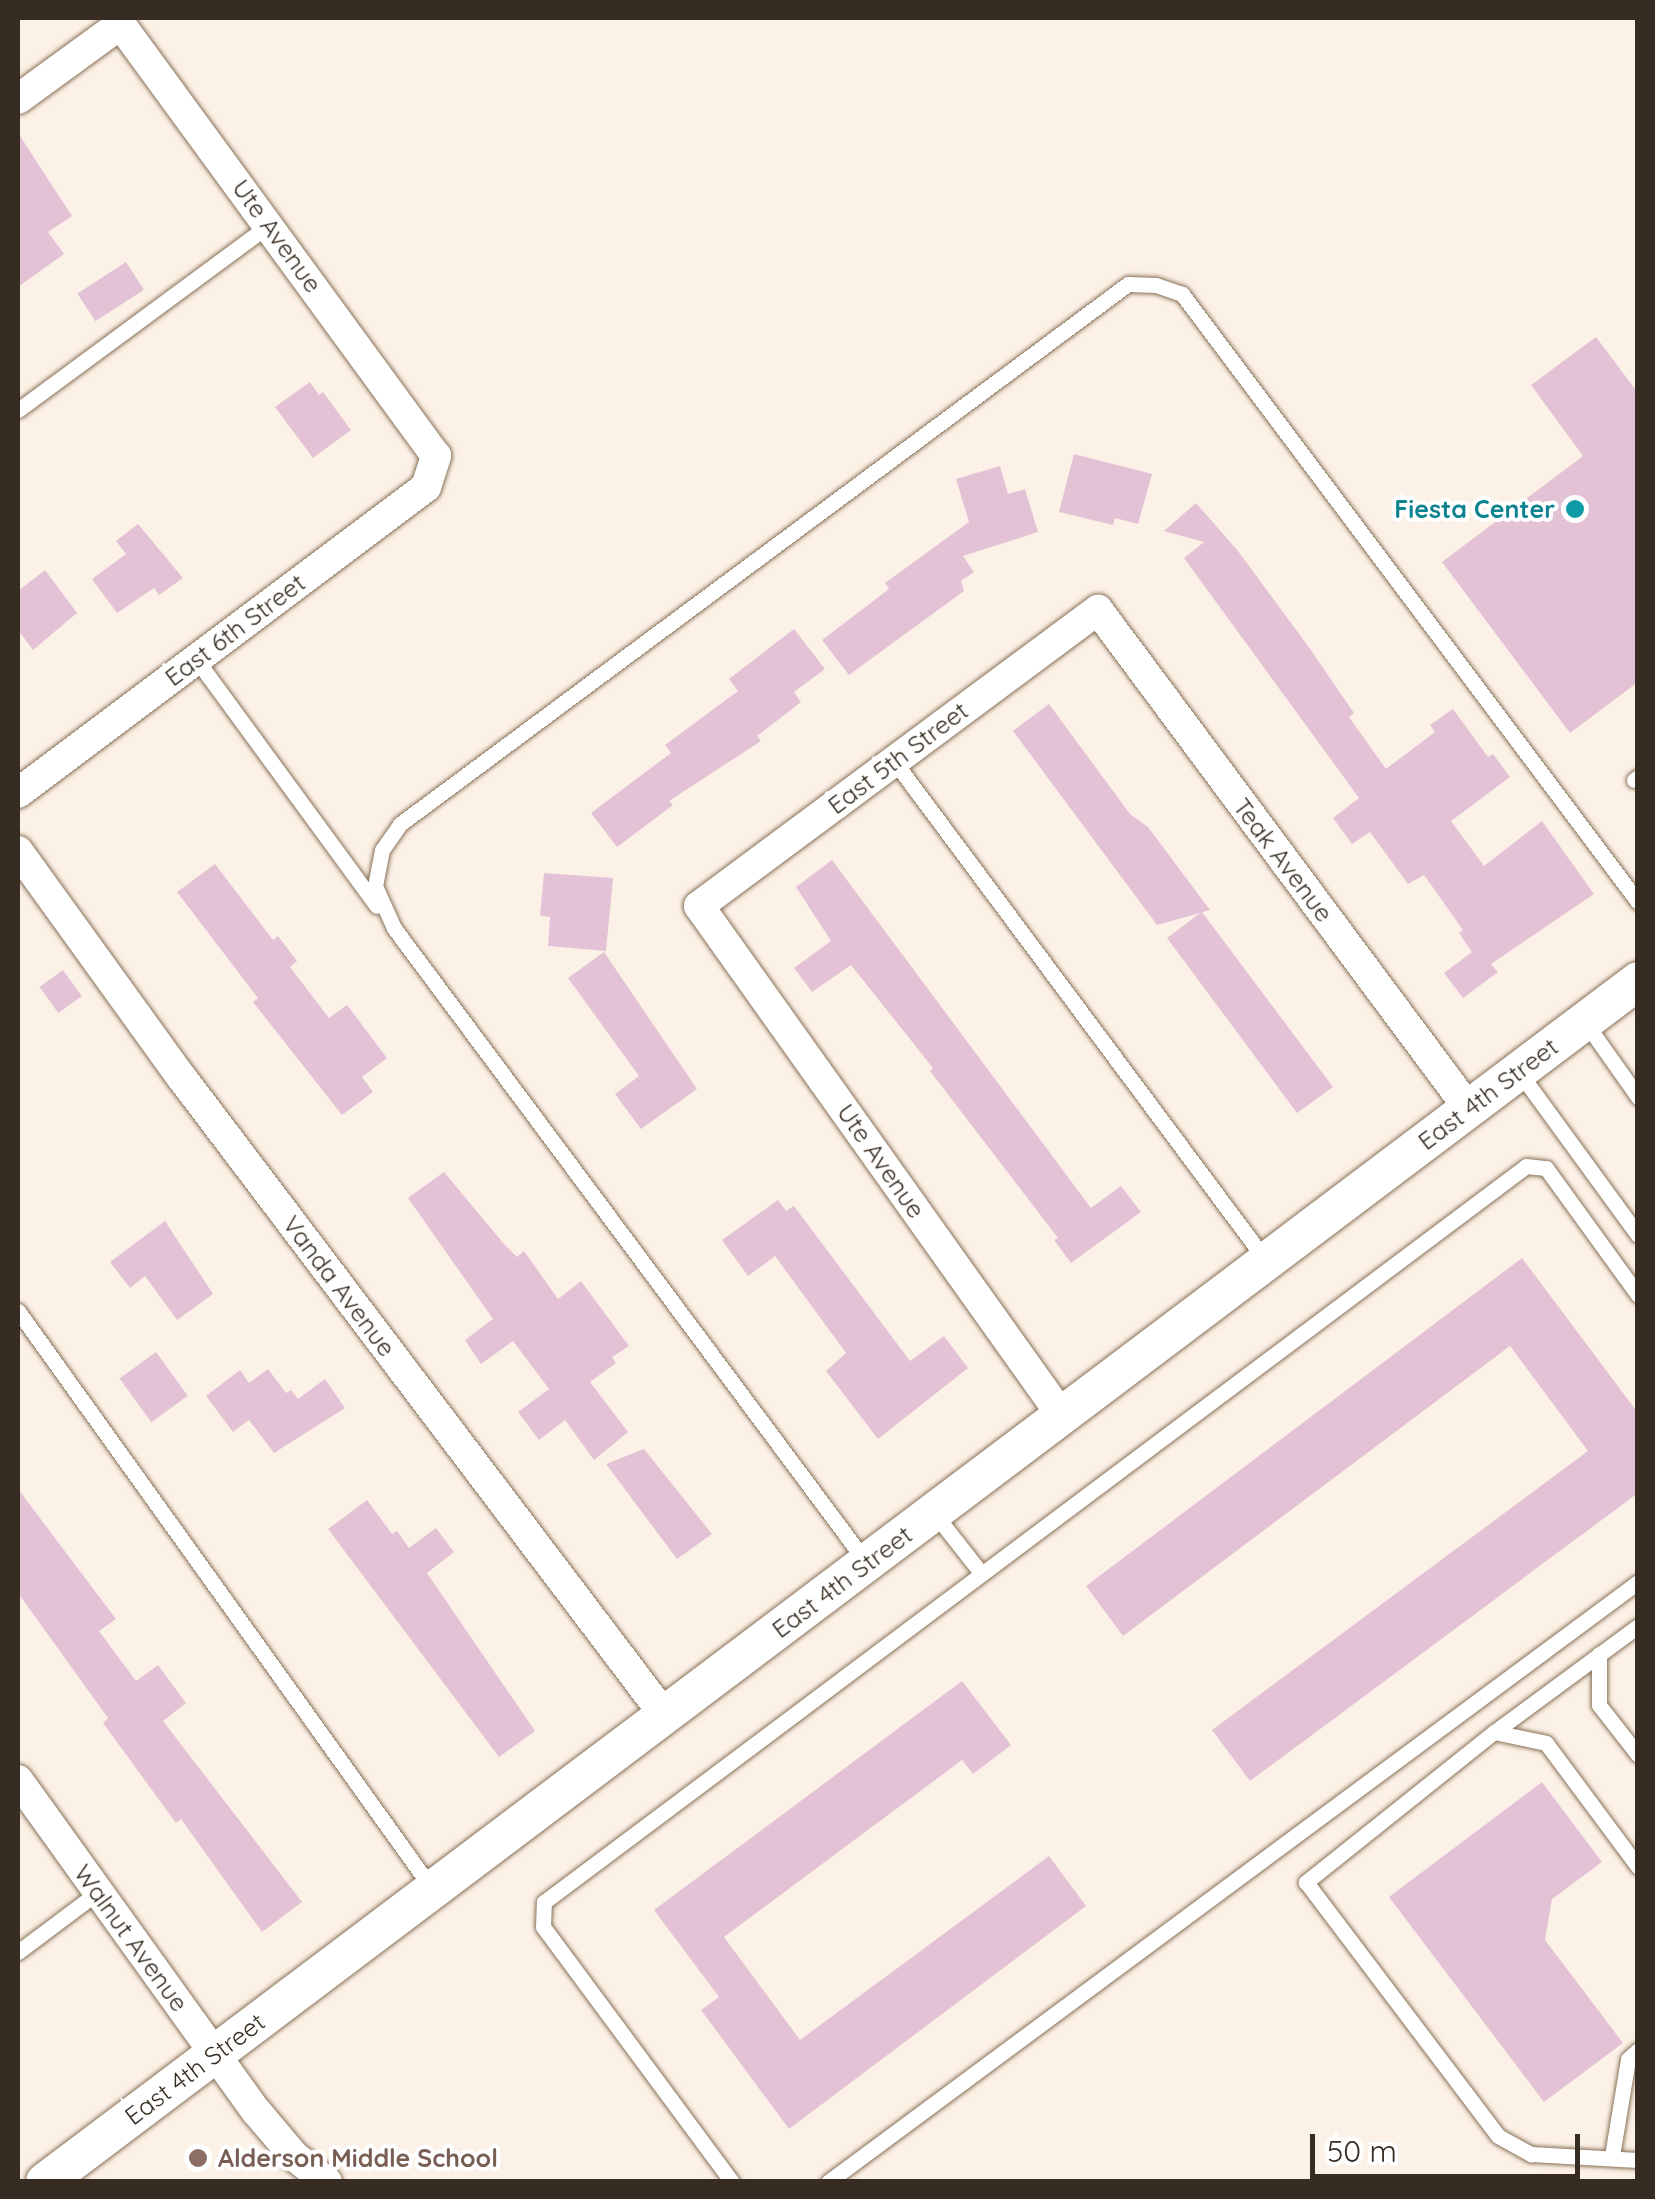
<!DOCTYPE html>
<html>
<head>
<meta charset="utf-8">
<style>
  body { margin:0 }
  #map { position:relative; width:1655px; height:2199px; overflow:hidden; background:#fcf1e6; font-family:Quicksand,sans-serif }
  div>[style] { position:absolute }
  .building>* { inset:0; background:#e4c2d6; transform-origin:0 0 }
  .roads { filter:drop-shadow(0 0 2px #887158) drop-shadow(0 0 2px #887158) }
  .service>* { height:15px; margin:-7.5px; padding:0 7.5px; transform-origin:7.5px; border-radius:7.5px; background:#fff }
  .minor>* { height:30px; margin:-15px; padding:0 15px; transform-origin:15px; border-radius:15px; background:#fff }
  .tertiary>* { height:38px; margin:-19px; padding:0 19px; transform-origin:19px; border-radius:19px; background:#fff }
  .dots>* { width:28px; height:28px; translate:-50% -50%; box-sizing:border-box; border:5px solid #fff; border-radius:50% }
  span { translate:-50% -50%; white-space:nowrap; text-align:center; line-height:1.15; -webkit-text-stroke:8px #fff; paint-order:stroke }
  .street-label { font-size:25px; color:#362c21 }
  .culture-label { font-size:25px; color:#0d838f; font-weight:700 }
  .right { translate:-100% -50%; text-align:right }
  .education-label { font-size:25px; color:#785e54; font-weight:700 }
  .left { translate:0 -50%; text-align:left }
  .frame { position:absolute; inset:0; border:20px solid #362c21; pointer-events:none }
  .scale { position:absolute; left:1310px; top:2134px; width:270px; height:45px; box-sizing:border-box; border:5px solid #362c21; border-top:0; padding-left:12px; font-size:30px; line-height:35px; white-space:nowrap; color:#362c21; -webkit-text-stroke:8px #fff; paint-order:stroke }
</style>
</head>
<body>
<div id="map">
  <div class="building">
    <i style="clip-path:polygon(18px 133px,72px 216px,48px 232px,64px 254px,18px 287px)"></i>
    <i style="left:126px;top:262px;width:33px;height:58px;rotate:57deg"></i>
    <i style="clip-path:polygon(1596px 337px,1638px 393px,1638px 682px,1570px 733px,1442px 562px,1583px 456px,1531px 385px)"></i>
    <i style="clip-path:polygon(310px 382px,319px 395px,323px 392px,351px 430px,313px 458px,275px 407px)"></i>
    <i style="clip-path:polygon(1074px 454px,1152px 474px,1138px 524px,1115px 518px,1113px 525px,1059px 512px)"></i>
    <i style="clip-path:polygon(1000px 466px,1008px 494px,1025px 489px,1038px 532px,963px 556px,974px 572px,961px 581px,964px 591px,849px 675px,822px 640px,889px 589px,885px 583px,969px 522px,956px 479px)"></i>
    <i style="clip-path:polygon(1196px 503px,1238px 551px,1308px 646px,1354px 713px,1349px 717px,1386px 769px,1435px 732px,1430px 725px,1453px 709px,1488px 757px,1493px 754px,1510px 777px,1451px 821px,1484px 866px,1542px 821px,1594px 894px,1491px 964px,1498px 972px,1463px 998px,1444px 973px,1472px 952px,1459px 933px,1463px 930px,1424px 875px,1408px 884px,1370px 832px,1352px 844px,1333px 818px,1359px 798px,1184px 558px,1204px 542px,1164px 531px)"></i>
    <i style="clip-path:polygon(138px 524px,183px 578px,159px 595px,154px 588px,117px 613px,92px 579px,126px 554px,116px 541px)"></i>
    <i style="clip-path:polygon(45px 570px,77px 613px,33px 650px,18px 630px,18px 591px)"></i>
    <i style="clip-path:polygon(794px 629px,825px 669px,794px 692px,801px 702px,757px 736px,761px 741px,669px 801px,673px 805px,617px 847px,591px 813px,671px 753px,665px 745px,738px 691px,729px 679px)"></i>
    <i style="clip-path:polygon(1049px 704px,1130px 814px,1148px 827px,1210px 910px,1202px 912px,1333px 1087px,1297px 1113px,1167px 938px,1200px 913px,1157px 925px,1013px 731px)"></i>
    <i style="clip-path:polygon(832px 860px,1091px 1208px,1121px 1186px,1141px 1212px,1071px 1263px,1054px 1240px,1058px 1238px,930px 1071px,933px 1068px,851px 965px,812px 992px,794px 968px,831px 941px,796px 887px)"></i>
    <i style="clip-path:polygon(215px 864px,273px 940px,278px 936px,297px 961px,290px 967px,329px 1018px,347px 1005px,387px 1058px,362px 1077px,373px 1092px,342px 1115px,253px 1002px,258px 998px,177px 892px)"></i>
    <i style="clip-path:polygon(544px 873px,613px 878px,606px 951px,548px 946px,550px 917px,540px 916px)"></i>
    <i style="clip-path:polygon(604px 952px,697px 1089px,641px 1129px,615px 1094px,639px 1076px,568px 978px)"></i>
    <i style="left:63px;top:970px;width:32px;height:29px;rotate:54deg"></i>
    <i style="clip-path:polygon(444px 1172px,504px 1244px,517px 1257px,524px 1251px,558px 1299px,581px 1281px,629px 1346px,612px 1357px,616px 1363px,590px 1382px,628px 1432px,594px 1460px,565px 1420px,539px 1440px,518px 1412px,549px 1389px,513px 1341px,481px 1364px,465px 1340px,493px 1319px,408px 1198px)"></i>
    <i style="clip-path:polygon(778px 1200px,786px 1211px,794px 1206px,910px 1361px,944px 1336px,968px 1368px,878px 1439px,826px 1371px,846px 1353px,775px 1256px,748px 1276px,722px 1240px)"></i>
    <i style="clip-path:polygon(165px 1221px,213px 1294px,177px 1320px,145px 1276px,130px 1288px,110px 1262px)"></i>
    <i style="clip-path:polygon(1522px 1258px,1638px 1413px,1638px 1493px,1250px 1781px,1212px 1730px,1588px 1451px,1510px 1346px,1123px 1636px,1086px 1586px)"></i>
    <i style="left:156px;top:1352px;width:54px;height:45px;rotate:54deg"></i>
    <i style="clip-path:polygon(268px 1369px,286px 1393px,291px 1390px,298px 1399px,325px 1379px,345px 1408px,274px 1453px,249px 1420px,233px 1432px,206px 1396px,240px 1370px,249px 1383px)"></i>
    <i style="clip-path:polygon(644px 1449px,712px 1534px,677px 1559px,606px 1464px)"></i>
    <i style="clip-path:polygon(18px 1489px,116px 1619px,99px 1631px,136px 1681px,158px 1665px,186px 1703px,163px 1721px,302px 1902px,262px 1932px,181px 1819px,176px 1823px,103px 1723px,108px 1718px,18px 1593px)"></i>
    <i style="clip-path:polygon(367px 1500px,392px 1534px,397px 1531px,409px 1548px,436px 1528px,454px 1552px,427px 1573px,535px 1731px,499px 1757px,328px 1529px)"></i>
    <i style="clip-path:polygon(962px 1681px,1011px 1745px,973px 1774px,962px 1760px,724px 1937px,800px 2040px,1049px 1856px,1086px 1906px,789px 2129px,701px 2010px,719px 1997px,654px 1910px)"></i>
    <i style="clip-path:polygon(1542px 1782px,1602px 1862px,1552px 1899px,1545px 1940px,1623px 2043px,1544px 2102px,1389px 1897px)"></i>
  </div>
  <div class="roads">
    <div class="service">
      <i style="left:18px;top:410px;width:312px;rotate:-36.4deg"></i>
      <i style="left:196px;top:659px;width:306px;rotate:53.8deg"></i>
      <i style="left:894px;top:761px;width:625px;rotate:53.33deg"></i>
      <i style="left:1634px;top:780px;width:5px;rotate:-37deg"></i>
      <i style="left:1585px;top:1022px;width:92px;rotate:54.8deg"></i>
      <i style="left:1519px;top:1072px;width:202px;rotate:53.9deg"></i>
      <i style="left:18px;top:1311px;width:712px;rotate:54.37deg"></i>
      <i style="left:934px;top:1513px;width:76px;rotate:51.9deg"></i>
      <i style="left:866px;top:1562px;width:790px;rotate:-126.67deg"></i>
      <i style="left:394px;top:928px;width:46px;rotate:-114.3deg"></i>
      <i style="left:375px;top:886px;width:37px;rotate:-79deg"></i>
      <i style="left:382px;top:850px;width:32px;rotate:-55deg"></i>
      <i style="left:400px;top:824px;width:906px;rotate:-36.57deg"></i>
      <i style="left:1128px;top:284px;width:28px;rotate:2deg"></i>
      <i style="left:1156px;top:285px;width:28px;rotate:19deg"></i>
      <i style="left:1182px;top:294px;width:760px;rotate:53.13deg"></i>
      <i style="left:1638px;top:1626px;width:179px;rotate:143.6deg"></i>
      <i style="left:1494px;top:1732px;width:241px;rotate:141.4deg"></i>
      <i style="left:1306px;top:1882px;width:318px;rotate:52.9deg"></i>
      <i style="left:1498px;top:2136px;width:38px;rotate:29deg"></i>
      <i style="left:1531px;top:2154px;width:107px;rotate:3.2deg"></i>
      <i style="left:1599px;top:1654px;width:51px;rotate:90deg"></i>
      <i style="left:1599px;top:1705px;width:63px;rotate:52deg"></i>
      <i style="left:1494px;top:1732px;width:53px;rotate:11.9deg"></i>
      <i style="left:1546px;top:1743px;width:154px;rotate:53.4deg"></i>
      <i style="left:18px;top:1952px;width:100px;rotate:-36.9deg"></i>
      <i style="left:1612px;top:2156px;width:98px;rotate:-80.6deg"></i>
      <i style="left:1628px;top:2059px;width:13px;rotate:-42deg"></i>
      <i style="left:732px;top:2182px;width:317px;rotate:-126.5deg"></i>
      <i style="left:543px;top:1927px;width:25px;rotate:-88deg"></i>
      <i style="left:544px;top:1902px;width:1227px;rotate:-36.85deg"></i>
      <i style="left:1526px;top:1166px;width:20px;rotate:6deg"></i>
      <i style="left:1546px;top:1168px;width:157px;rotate:54.1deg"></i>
      <i style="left:828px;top:2182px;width:1008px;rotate:-36.53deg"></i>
    </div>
    <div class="minor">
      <i style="left:18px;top:99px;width:127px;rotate:-36.1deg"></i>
      <i style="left:18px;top:793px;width:510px;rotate:-36.87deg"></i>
      <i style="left:426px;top:487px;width:33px;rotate:-72deg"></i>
      <i style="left:436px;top:456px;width:542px;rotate:-126.15deg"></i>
      <i style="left:18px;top:851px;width:280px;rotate:54.2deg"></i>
      <i style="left:182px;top:1078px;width:800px;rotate:52.87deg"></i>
      <i style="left:1062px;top:1416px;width:626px;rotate:-125.44deg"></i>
      <i style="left:699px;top:906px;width:497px;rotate:-36.6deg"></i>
      <i style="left:1098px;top:610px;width:622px;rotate:53.37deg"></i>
      <i style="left:18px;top:1780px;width:409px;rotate:54.3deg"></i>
      <i style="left:257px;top:2112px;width:57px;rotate:49.9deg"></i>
      <i style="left:294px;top:2156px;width:42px;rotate:38.2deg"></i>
    </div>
    <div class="tertiary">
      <i style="left:45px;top:2182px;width:1995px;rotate:-37.01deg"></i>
    </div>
  </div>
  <div class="dots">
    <i style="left:1575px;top:509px;background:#0f9aa8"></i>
    <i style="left:198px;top:2158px;background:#8d6e63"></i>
  </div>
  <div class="street-label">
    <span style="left:277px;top:236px;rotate:54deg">Ute Avenue</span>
    <span style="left:235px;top:630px;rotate:-37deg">East 6th Street</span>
    <span style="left:898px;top:758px;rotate:-37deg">East 5th Street</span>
    <span style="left:1283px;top:860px;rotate:53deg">Teak Avenue</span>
    <span style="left:1488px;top:1094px;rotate:-37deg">East 4th Street</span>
    <span style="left:881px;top:1161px;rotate:55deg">Ute Avenue</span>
    <span style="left:339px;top:1286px;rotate:53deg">Vanda Avenue</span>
    <span style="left:842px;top:1582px;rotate:-37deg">East 4th Street</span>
    <span style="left:131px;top:1938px;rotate:54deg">Walnut Avenue</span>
    <span style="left:195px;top:2069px;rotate:-37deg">East 4th Street</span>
  </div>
  <div class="culture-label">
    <span class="right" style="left:1555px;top:509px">Fiesta Center</span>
  </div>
  <div class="education-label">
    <span class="left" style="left:218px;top:2158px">Alderson Middle School</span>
  </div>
  <div class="frame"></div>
  <div class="scale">50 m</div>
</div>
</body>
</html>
